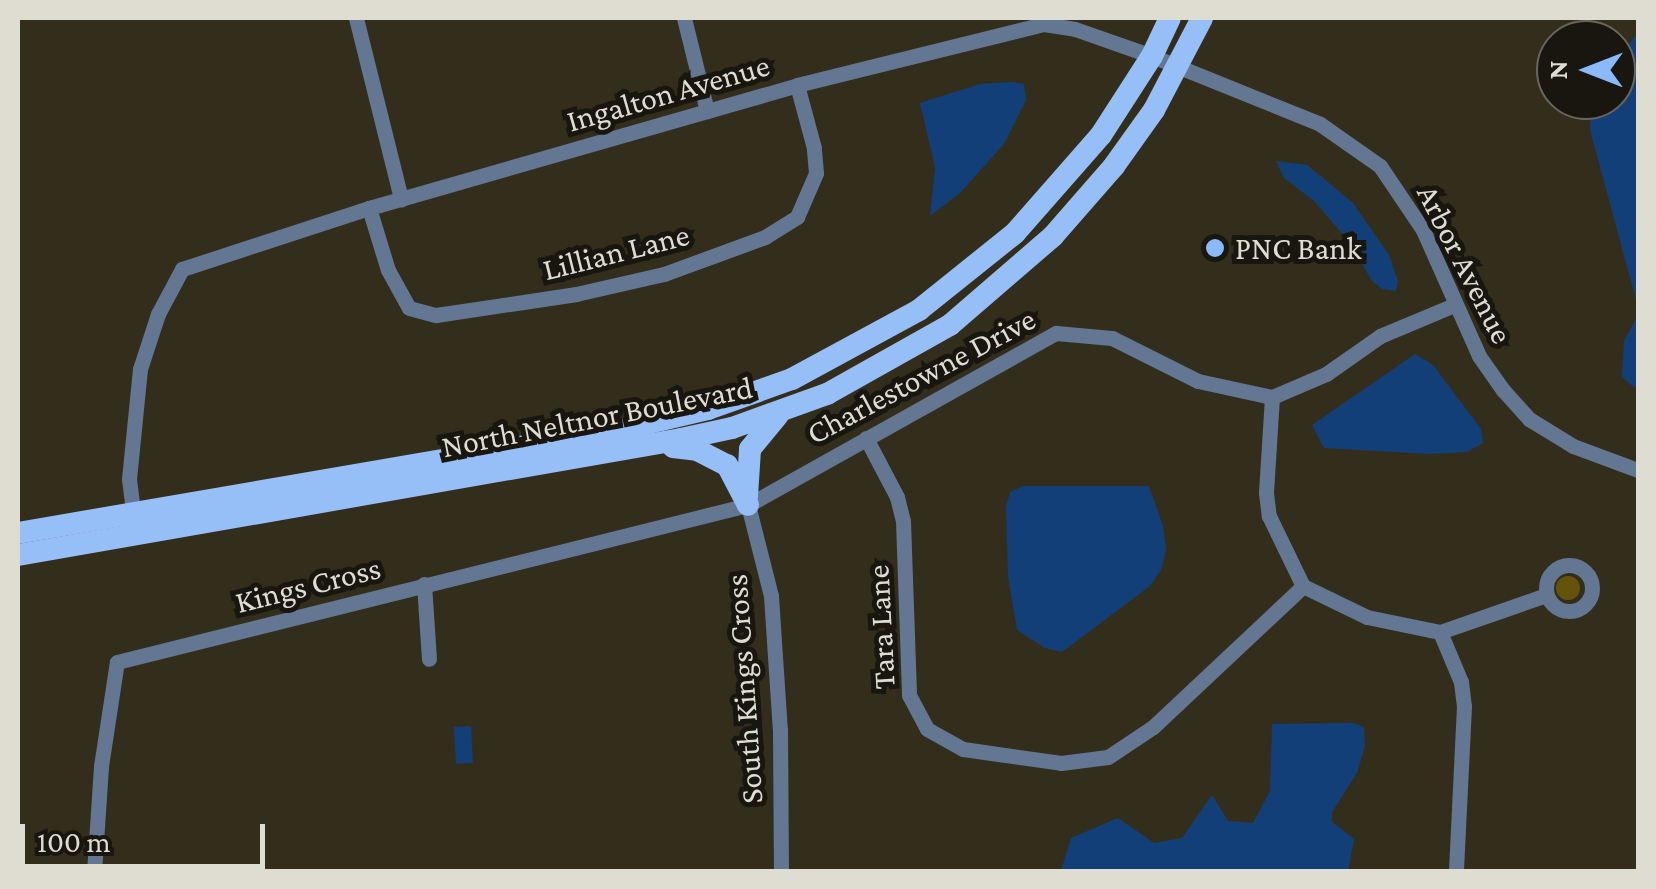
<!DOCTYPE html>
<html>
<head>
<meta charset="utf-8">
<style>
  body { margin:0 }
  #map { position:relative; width:1656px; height:889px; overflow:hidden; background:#332e1c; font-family:"Crimson Pro",serif }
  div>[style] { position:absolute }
  .green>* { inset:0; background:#65530b }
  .round { border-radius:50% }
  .water>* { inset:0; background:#133f78; transform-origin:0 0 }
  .street>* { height:15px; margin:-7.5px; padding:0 7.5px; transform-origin:7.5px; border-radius:7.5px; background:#637792 }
  .street>.ring { margin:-7.5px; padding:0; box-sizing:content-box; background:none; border:15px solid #637792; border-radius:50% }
  .primary>* { height:22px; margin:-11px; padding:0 11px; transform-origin:11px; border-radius:11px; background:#96bff7 }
  .dots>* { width:28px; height:28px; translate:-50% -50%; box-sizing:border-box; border:5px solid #18160e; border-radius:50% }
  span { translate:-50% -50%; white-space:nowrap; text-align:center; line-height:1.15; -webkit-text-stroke:10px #18160e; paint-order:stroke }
  .street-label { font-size:32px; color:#dfdcd1 }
  .poi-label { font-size:32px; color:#dfdcd1 }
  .left { translate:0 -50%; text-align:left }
  .frame { position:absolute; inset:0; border:20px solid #dfdcd1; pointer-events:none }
  .north { position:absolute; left:1536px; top:20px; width:100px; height:100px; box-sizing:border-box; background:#18160e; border:2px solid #68655c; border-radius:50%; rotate:270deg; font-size:28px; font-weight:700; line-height:40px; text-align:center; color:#dfdcd1 }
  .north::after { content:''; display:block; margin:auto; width:35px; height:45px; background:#8abafc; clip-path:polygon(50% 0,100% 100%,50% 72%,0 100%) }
  .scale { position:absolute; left:20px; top:824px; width:245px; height:45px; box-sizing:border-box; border:5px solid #dfdcd1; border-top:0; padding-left:12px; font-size:30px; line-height:35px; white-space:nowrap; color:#dfdcd1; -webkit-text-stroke:8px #18160e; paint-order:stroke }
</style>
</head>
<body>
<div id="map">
  <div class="green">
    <i class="round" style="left:1556px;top:576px;width:24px;height:24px"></i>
  </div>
  <div class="water">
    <i style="clip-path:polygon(1638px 33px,1638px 307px,1590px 130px,1592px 100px,1616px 100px,1616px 60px)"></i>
    <i style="clip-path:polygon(1012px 82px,1024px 84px,1026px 100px,1004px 144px,960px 193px,930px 216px,935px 167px,920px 103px,980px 84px)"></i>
    <i style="clip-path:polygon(1276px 161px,1307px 165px,1353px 203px,1389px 255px,1398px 281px,1396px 291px,1382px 289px,1371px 280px,1353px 246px,1314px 201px,1284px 178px)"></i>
    <i style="clip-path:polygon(1638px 315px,1638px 386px,1635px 388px,1622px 377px,1624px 341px)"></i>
    <i style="clip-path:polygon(1415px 354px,1433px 365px,1481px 429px,1483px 443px,1467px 452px,1430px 454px,1324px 448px,1312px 425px)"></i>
    <i style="clip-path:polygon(1023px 486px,1149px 486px,1163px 526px,1166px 550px,1161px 570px,1150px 586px,1062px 652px,1045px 648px,1017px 630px,1008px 576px,1006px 507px,1010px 492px)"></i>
    <i style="clip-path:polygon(1353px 723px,1364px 727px,1365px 746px,1357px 773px,1332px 812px,1332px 822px,1354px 839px,1348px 871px,1061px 871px,1071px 838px,1118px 818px,1154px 843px,1182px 838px,1212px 795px,1228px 821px,1253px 823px,1270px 791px,1272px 724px)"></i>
    <i style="left:471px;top:726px;width:37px;height:17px;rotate:87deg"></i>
  </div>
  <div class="street">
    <i style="left:356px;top:18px;width:187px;rotate:76deg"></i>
    <i style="left:684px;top:18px;width:96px;rotate:76.1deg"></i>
    <i style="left:369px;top:208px;width:65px;rotate:73deg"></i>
    <i style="left:388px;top:270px;width:43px;rotate:61.1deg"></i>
    <i style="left:409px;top:308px;width:28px;rotate:15deg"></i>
    <i style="left:436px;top:315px;width:142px;rotate:-8.5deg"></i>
    <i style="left:576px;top:294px;width:90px;rotate:-12.8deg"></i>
    <i style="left:664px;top:274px;width:108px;rotate:-20.1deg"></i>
    <i style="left:765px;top:237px;width:38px;rotate:-32deg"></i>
    <i style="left:797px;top:217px;width:48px;rotate:-66.6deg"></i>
    <i style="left:816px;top:173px;width:25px;rotate:-95deg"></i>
    <i style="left:814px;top:148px;width:65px;rotate:-105.1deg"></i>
    <i style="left:1272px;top:397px;width:96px;rotate:93.6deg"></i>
    <i style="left:1266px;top:493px;width:23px;rotate:83deg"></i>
    <i style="left:1269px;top:516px;width:78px;rotate:64.1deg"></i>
    <i style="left:1303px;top:586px;width:71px;rotate:25.8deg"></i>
    <i style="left:1367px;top:617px;width:75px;rotate:11.6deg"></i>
    <i style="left:866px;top:438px;width:67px;rotate:62.3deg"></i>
    <i style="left:897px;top:497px;width:25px;rotate:76deg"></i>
    <i style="left:903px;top:521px;width:174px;rotate:88deg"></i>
    <i style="left:909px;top:695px;width:38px;rotate:62deg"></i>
    <i style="left:927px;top:729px;width:41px;rotate:29.1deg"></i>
    <i style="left:963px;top:749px;width:99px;rotate:8.1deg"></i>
    <i style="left:1061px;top:763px;width:47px;rotate:-7.3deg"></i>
    <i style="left:1108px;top:757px;width:54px;rotate:-33.7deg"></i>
    <i style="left:1153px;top:727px;width:206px;rotate:-43.2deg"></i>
    <i style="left:748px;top:505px;width:94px;rotate:75.8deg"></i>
    <i style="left:771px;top:596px;width:134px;rotate:86.2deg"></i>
    <i style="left:780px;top:730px;width:142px;rotate:89.6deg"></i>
    <i style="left:134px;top:519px;width:40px;rotate:-97.1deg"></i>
    <i style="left:129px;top:479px;width:111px;rotate:-84.3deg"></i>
    <i style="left:140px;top:369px;width:58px;rotate:-71.9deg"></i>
    <i style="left:158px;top:314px;width:51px;rotate:-61.9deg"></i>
    <i style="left:182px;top:269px;width:197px;rotate:-18.1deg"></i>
    <i style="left:369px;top:208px;width:445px;rotate:-16deg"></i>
    <i style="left:797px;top:85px;width:254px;rotate:-13.9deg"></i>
    <i style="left:1044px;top:24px;width:31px;rotate:9deg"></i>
    <i style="left:1075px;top:29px;width:82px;rotate:19.3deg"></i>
    <i style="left:1152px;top:56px;width:181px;rotate:22deg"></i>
    <i style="left:1320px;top:124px;width:73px;rotate:35deg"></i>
    <i style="left:1380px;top:166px;width:77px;rotate:56.1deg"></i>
    <i style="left:1423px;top:230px;width:138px;rotate:66deg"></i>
    <i style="left:1479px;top:356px;width:42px;rotate:54.8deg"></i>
    <i style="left:1503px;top:390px;width:39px;rotate:48deg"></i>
    <i style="left:1529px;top:419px;width:52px;rotate:31.5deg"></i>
    <i style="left:1573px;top:446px;width:69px;rotate:20.3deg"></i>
    <i class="ring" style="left:1546px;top:565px;width:31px;height:31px"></i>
    <i style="left:424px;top:584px;width:75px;rotate:86.2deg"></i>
    <i style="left:1440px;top:632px;width:54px;rotate:67.2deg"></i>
    <i style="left:1461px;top:682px;width:24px;rotate:83deg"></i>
    <i style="left:1464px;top:706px;width:166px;rotate:92.8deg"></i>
    <i style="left:1440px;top:632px;width:112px;rotate:-19.2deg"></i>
    <i style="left:94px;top:872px;width:106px;rotate:-86.2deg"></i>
    <i style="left:101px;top:766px;width:105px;rotate:-81.3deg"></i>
    <i style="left:117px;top:662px;width:650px;rotate:-13.97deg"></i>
    <i style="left:748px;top:505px;width:353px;rotate:-29.2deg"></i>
    <i style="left:1056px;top:333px;width:56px;rotate:5.1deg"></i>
    <i style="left:1112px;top:338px;width:96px;rotate:26.6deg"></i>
    <i style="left:1198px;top:381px;width:76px;rotate:12.2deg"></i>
    <i style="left:1272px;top:397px;width:59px;rotate:-23.1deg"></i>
    <i style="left:1326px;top:374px;width:66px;rotate:-35.1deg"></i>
    <i style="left:1380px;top:336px;width:80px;rotate:-22.7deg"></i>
  </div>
  <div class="primary">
    <i style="left:673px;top:447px;width:24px;rotate:7deg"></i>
    <i style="left:697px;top:450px;width:34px;rotate:27deg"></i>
    <i style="left:727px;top:465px;width:45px;rotate:62.3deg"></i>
    <i style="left:747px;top:496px;width:47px;rotate:-86.3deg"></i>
    <i style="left:750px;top:449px;width:44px;rotate:-50.5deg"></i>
    <i style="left:18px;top:533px;width:614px;rotate:-9.75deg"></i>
    <i style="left:623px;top:429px;width:87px;rotate:-13.2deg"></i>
    <i style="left:708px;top:409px;width:89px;rotate:-19.7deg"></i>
    <i style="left:792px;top:379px;width:145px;rotate:-28.5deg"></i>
    <i style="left:919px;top:310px;width:123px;rotate:-38.7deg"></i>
    <i style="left:1015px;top:233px;width:130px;rotate:-48.7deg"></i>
    <i style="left:1101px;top:135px;width:94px;rotate:-57.2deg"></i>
    <i style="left:1152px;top:56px;width:42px;rotate:-64.7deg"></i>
    <i style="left:18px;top:555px;width:673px;rotate:-9.92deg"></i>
    <i style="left:681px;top:439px;width:52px;rotate:-12.2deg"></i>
    <i style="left:732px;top:428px;width:101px;rotate:-19.7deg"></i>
    <i style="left:827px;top:394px;width:141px;rotate:-29.3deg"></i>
    <i style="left:950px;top:325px;width:136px;rotate:-40.8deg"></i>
    <i style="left:1053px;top:236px;width:93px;rotate:-48.9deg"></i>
    <i style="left:1114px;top:166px;width:69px;rotate:-54.5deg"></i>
    <i style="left:1154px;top:110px;width:104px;rotate:-62.4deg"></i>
  </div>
  <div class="dots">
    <i style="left:1215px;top:248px;background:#8abafc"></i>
  </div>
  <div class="street-label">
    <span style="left:668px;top:93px;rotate:-16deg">Ingalton Avenue</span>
    <span style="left:616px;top:252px;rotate:-14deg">Lillian Lane</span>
    <span style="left:1465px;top:264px;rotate:63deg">Arbor Avenue</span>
    <span style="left:921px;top:376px;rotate:-28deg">Charlestowne Drive</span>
    <span style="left:597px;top:417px;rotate:-11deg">North Neltnor Boulevard</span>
    <span style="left:308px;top:585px;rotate:-14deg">Kings Cross</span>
    <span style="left:881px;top:627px;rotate:-93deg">Tara Lane</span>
    <span style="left:744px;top:689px;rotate:-94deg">South Kings Cross</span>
  </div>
  <div class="poi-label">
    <span class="left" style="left:1235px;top:248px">PNC Bank</span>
  </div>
  <div class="frame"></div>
  <div class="north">N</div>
  <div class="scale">100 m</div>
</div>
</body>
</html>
